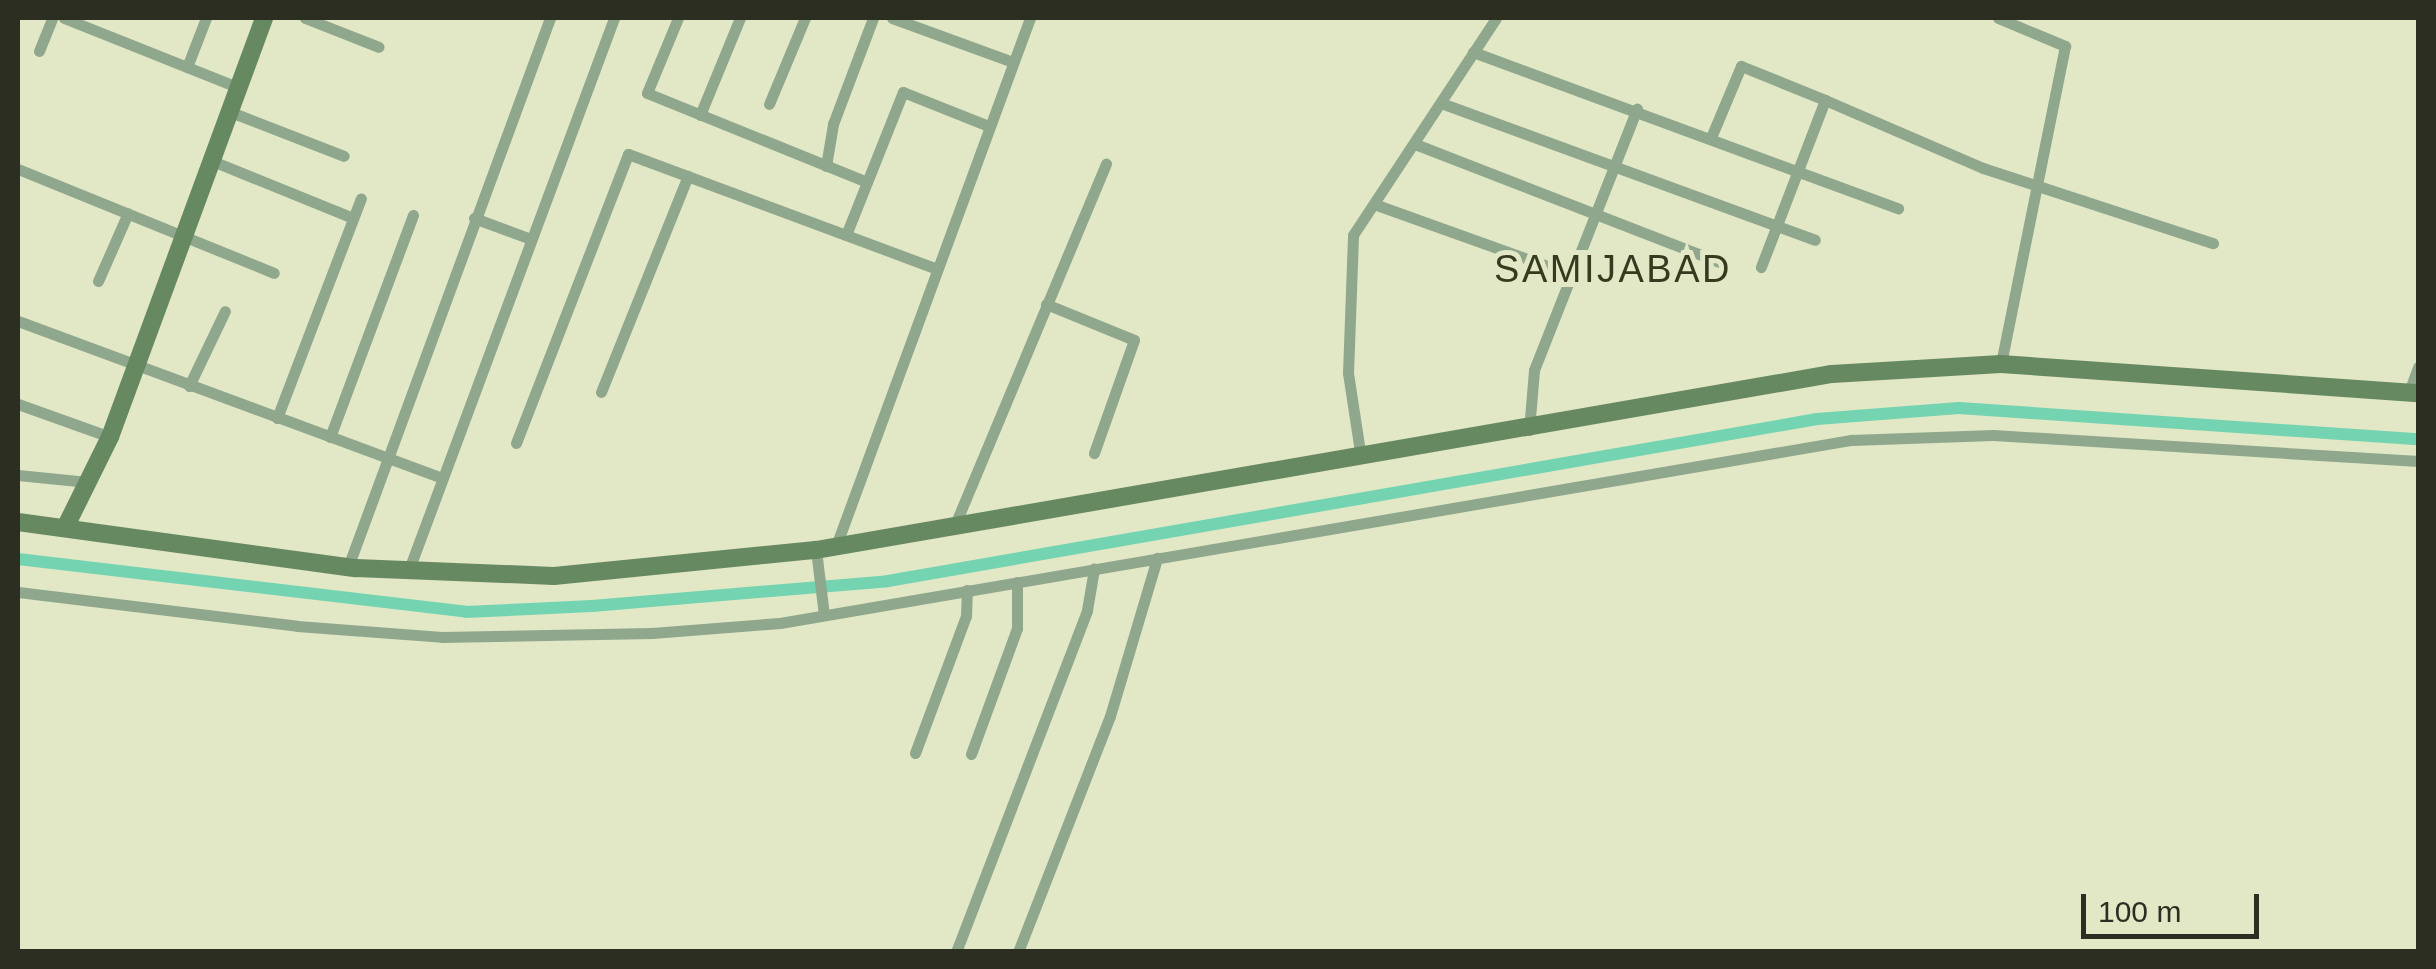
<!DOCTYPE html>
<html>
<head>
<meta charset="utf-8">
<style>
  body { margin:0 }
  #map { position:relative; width:2436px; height:969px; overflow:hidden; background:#e2e7c6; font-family:Arial,sans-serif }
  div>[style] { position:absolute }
  .canal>* { height:12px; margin:-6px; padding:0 6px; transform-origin:6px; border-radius:6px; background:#74d4b1 }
  .street>* { height:11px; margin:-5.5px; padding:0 5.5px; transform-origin:5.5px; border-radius:5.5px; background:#8fa78c }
  .secondary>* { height:18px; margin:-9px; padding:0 9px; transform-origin:9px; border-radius:9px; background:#678962 }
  span { translate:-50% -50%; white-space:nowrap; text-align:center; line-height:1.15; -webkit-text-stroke:10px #e2e7c6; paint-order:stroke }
  .neighbourhood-label { font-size:38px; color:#363a1e; letter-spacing:2.5px }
  .frame { position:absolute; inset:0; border:20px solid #2c2e21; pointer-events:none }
  .scale { position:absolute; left:2081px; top:894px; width:178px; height:45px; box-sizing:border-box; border:5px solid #2c2e21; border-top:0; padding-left:12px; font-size:30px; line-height:35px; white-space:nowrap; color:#2c2e21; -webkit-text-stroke:8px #e2e7c6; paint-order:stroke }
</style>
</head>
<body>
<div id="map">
  <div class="canal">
    <i style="left:18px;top:559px;width:451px;rotate:6.7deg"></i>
    <i style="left:466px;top:612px;width:126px;rotate:-2.7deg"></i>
    <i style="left:592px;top:606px;width:297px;rotate:-4.8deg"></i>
    <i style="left:888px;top:581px;width:943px;rotate:-9.89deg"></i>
    <i style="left:1817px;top:419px;width:142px;rotate:-4.4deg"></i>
    <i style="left:1959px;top:408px;width:460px;rotate:3.9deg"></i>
  </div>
  <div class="street">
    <i style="left:64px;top:18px;width:186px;rotate:21.7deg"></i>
    <i style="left:305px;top:18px;width:79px;rotate:21.4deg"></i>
    <i style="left:678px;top:18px;width:81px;rotate:112.5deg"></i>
    <i style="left:647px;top:93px;width:237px;rotate:22deg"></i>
    <i style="left:892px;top:18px;width:129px;rotate:20deg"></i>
    <i style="left:1998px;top:18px;width:73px;rotate:22.7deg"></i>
    <i style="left:2065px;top:46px;width:324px;rotate:101.4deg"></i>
    <i style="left:39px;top:51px;width:35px;rotate:-68deg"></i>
    <i style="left:1473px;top:52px;width:453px;rotate:20.2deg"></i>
    <i style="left:187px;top:67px;width:53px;rotate:-68.8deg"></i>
    <i style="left:1825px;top:100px;width:172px;rotate:23.3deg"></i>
    <i style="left:1983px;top:168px;width:242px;rotate:18.1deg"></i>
    <i style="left:1441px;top:103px;width:398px;rotate:20.1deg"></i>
    <i style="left:769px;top:104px;width:93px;rotate:-67.3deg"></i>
    <i style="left:228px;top:111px;width:124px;rotate:21.2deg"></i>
    <i style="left:700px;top:115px;width:105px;rotate:-67.6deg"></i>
    <i style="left:1712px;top:135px;width:75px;rotate:-67.2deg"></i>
    <i style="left:1741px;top:66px;width:91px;rotate:22deg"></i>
    <i style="left:1825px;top:100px;width:179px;rotate:111deg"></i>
    <i style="left:1415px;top:144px;width:331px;rotate:21.2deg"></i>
    <i style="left:210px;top:160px;width:154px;rotate:22.1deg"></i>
    <i style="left:826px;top:166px;width:43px;rotate:-80.5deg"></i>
    <i style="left:833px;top:124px;width:113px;rotate:-69.3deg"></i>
    <i style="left:18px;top:169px;width:276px;rotate:22.1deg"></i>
    <i style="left:1374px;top:204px;width:210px;rotate:19.7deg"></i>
    <i style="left:474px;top:218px;width:58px;rotate:20.3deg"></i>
    <i style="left:846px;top:235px;width:154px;rotate:-68.3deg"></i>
    <i style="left:903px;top:92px;width:89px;rotate:21.7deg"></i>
    <i style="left:98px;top:281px;width:74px;rotate:-66.2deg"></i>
    <i style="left:1046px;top:304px;width:95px;rotate:22.2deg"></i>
    <i style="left:1134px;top:340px;width:120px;rotate:109.5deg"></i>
    <i style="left:18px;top:321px;width:452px;rotate:20.3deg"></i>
    <i style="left:189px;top:386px;width:83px;rotate:-64.4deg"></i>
    <i style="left:601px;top:392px;width:233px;rotate:-68.1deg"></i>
    <i style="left:2409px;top:392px;width:27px;rotate:-70deg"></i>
    <i style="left:18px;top:404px;width:98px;rotate:19.7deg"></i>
    <i style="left:277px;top:418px;width:235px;rotate:-69.1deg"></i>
    <i style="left:1529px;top:430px;width:60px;rotate:-85.2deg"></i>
    <i style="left:1534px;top:370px;width:281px;rotate:-68.5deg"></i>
    <i style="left:330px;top:437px;width:237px;rotate:-69.5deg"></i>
    <i style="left:516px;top:443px;width:310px;rotate:-68.8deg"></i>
    <i style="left:628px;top:154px;width:327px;rotate:20.4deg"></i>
    <i style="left:1361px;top:458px;width:86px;rotate:-98.7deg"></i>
    <i style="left:1348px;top:373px;width:138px;rotate:-87.9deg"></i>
    <i style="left:1353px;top:235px;width:260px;rotate:-56.6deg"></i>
    <i style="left:18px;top:475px;width:70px;rotate:5.7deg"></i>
    <i style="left:954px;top:527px;width:394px;rotate:-67.3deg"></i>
    <i style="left:836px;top:546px;width:563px;rotate:-69.83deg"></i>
    <i style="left:816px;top:550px;width:65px;rotate:83deg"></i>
    <i style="left:348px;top:567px;width:585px;rotate:-69.8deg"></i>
    <i style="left:408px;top:572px;width:591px;rotate:-69.6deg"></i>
    <i style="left:18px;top:592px;width:281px;rotate:6.9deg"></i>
    <i style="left:297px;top:626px;width:145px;rotate:4.3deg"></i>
    <i style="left:442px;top:637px;width:210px;rotate:-1.1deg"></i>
    <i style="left:652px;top:633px;width:128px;rotate:-4.5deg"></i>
    <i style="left:780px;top:623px;width:1087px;rotate:-9.7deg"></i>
    <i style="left:1851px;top:440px;width:142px;rotate:-2deg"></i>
    <i style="left:1993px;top:435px;width:426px;rotate:3.5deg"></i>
    <i style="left:915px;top:753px;width:146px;rotate:-69.6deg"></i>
    <i style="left:966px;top:616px;width:26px;rotate:-88deg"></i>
    <i style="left:971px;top:754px;width:134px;rotate:-69.9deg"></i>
    <i style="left:1017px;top:628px;width:46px;rotate:-90deg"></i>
    <i style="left:956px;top:952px;width:366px;rotate:-69deg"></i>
    <i style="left:1087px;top:610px;width:42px;rotate:-80.3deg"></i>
    <i style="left:1018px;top:952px;width:253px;rotate:-68.7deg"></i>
    <i style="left:1110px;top:716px;width:165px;rotate:-73.4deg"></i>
  </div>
  <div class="secondary">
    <i style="left:18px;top:522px;width:341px;rotate:7.8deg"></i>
    <i style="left:356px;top:568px;width:198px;rotate:2.3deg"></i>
    <i style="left:554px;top:576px;width:263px;rotate:-5.7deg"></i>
    <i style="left:816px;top:550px;width:1031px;rotate:-9.83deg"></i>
    <i style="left:1832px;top:374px;width:169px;rotate:-3.4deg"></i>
    <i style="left:2001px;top:364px;width:418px;rotate:4deg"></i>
    <i style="left:65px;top:528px;width:102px;rotate:-63.7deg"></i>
    <i style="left:110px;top:437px;width:446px;rotate:-69.8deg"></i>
  </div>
  <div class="neighbourhood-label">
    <span style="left:1613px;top:270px">SAMIJABAD</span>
  </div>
  <div class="frame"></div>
  <div class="scale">100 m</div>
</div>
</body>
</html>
